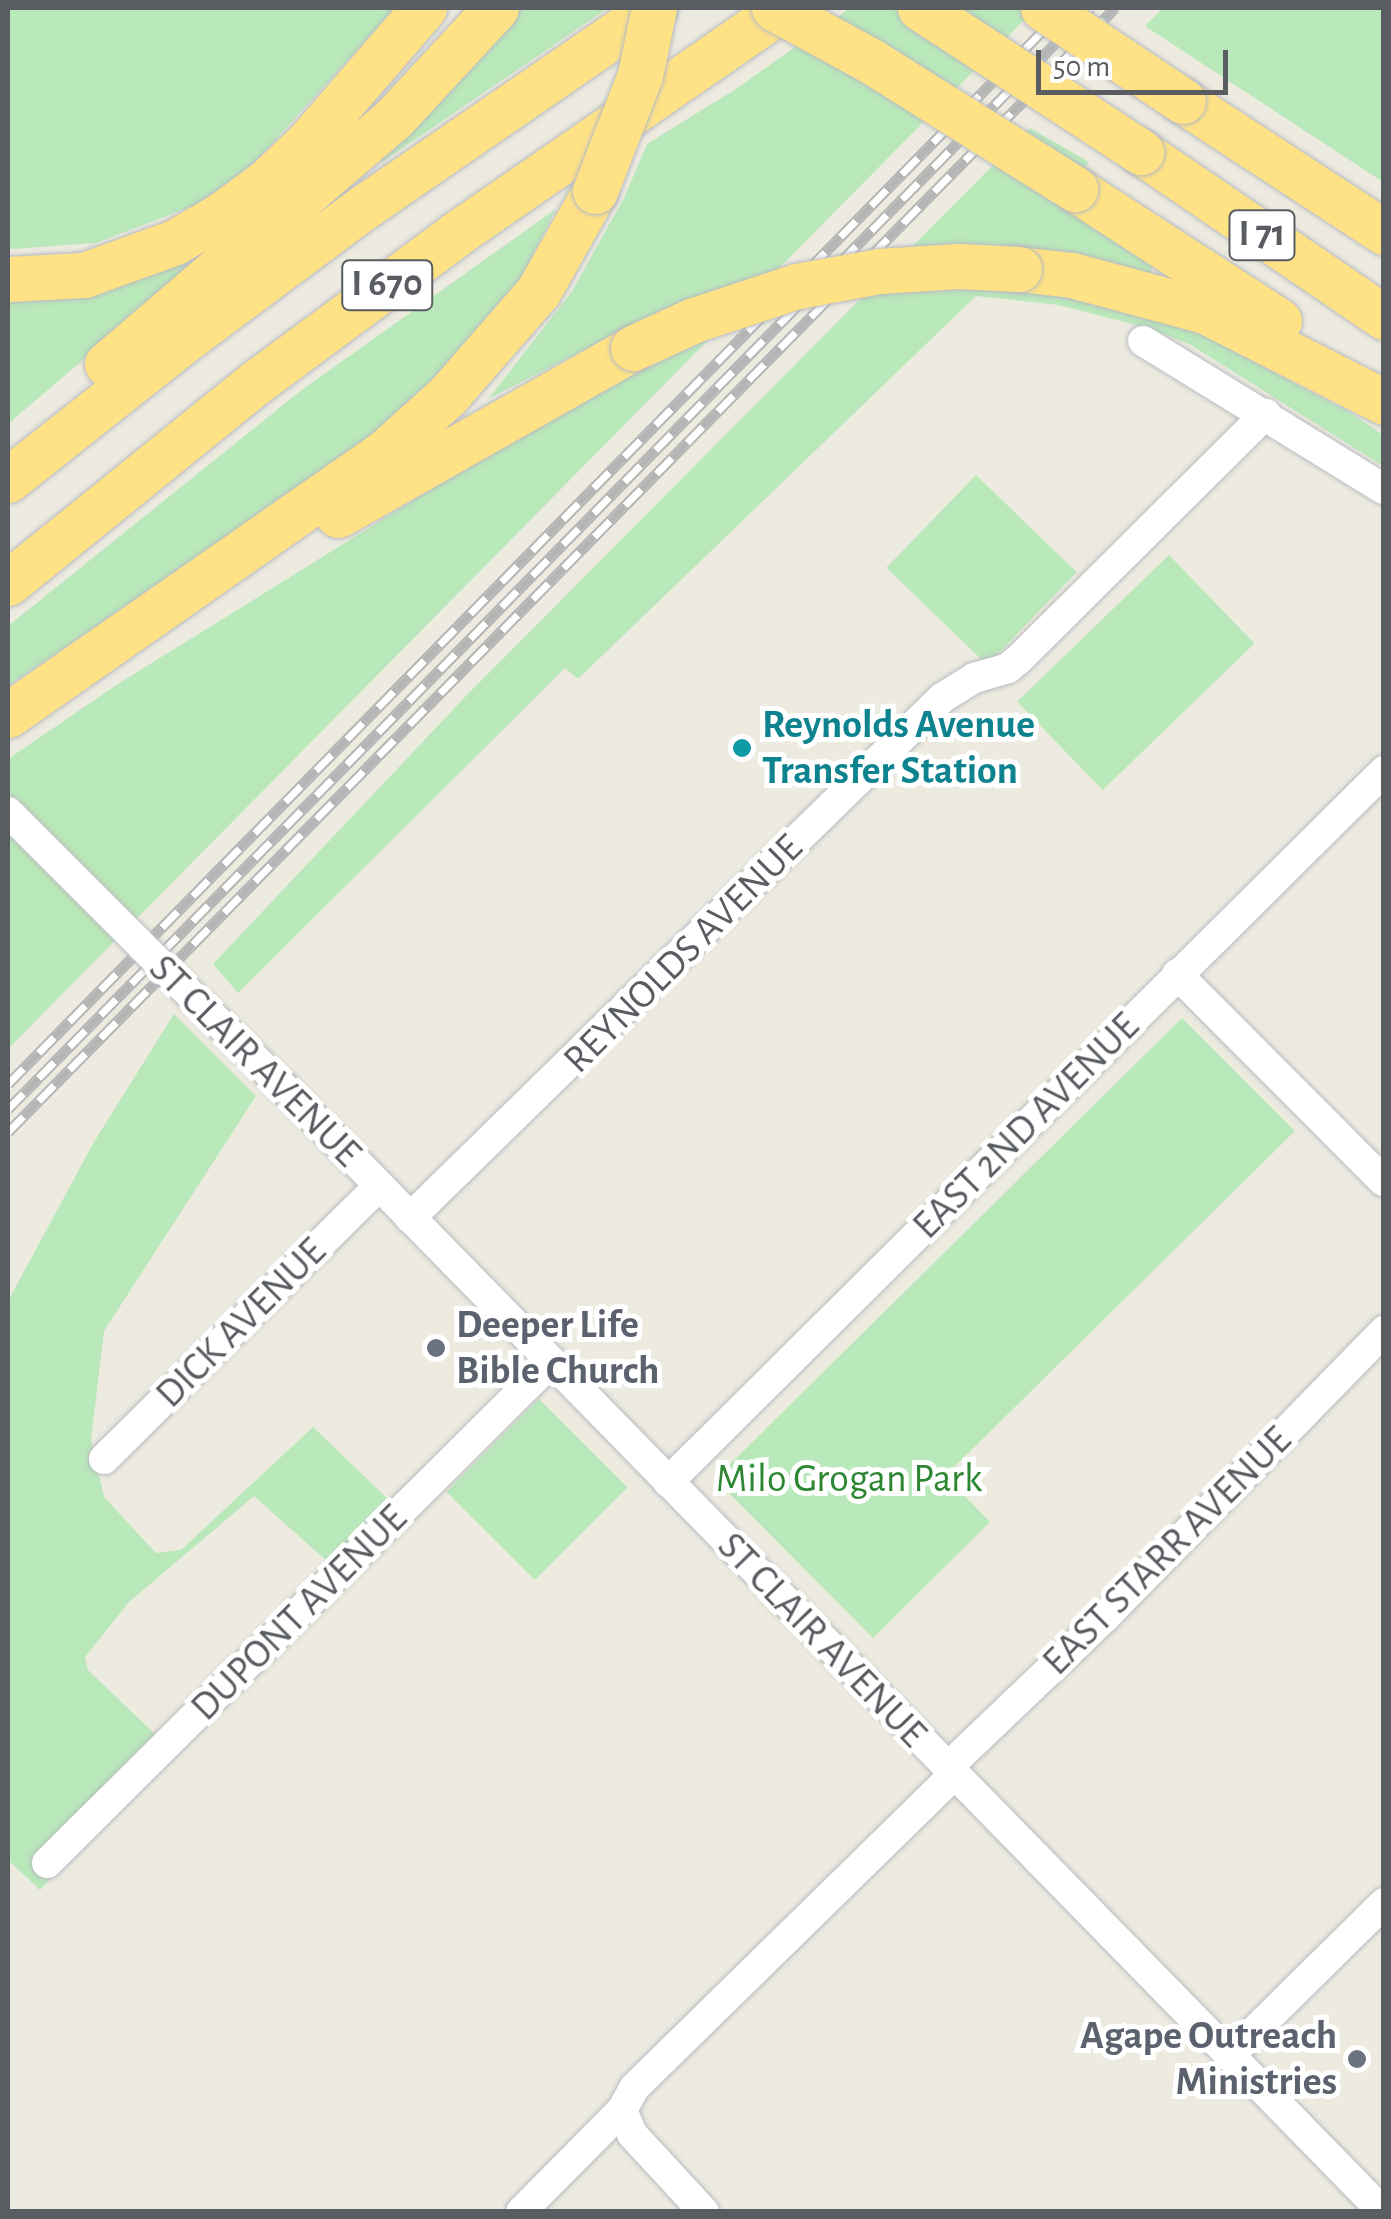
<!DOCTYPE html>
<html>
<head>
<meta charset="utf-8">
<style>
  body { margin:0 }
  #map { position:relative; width:1391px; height:2219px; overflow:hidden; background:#edebe0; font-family:"Alegreya Sans",sans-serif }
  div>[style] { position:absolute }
  .green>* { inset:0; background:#b9e8ba; transform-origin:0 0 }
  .roads { filter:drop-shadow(0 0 2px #b8bbc0) drop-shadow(0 0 2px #b8bbc0) }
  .minor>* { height:30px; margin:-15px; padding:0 15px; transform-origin:15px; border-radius:15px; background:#fff }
  .highway>* { height:45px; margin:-22.5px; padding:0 22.5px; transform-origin:22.5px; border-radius:22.5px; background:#ffe285 }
  .rail>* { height:11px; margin-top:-5.5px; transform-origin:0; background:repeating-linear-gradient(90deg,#fff 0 22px,#b4b5b5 0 44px); box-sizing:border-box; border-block:2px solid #b4b5b5 }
  .bridges { filter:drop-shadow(0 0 2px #b8bbc0) drop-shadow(0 0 2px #b8bbc0) }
  .minor-bridge>* { height:30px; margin:-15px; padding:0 15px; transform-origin:15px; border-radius:15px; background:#fff }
  .highway-bridge>* { height:45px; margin:-22.5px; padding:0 22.5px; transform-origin:22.5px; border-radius:22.5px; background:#ffe285 }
  .dots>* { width:28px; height:28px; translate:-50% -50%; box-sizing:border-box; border:5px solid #fff; border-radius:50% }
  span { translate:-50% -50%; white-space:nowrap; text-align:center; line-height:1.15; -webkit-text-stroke:10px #fff; paint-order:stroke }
  .shield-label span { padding:2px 8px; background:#fff; border:2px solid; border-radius:8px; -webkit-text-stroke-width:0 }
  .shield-label { font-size:38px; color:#595d62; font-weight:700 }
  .culture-label { font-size:40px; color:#0d838f; font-weight:700 }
  .left { translate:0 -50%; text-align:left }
  .street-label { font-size:40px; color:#595d62 }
  .worship-label { font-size:40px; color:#5b616d; font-weight:700 }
  .right { translate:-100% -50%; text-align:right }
  .park-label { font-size:40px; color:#2d8632 }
  .frame { position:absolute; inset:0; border:10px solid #595d62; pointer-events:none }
  .scale { position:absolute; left:1036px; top:50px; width:192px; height:45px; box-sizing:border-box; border:5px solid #595d62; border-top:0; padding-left:12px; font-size:30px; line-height:35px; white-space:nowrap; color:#595d62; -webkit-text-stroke:8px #fff; paint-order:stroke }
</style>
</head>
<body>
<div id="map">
  <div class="green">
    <i style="clip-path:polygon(8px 8px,395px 8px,248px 170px,198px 204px,96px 243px,13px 249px,8px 248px)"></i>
    <i style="clip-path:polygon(516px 8px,608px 8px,382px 162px,375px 156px)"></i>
    <i style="clip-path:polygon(850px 8px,1036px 8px,8px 1049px,8px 759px,118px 684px,499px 447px,643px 320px,488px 399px,571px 293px,624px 198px,647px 144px,736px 89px)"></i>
    <i style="clip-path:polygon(1163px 8px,1383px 8px,1383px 182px,1145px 26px)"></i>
    <i style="clip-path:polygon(1030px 128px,1089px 162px,1057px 201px,1152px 266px,1151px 273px,1084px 297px,1195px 331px,1351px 413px,1383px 435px,1383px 466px,1191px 345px,1151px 329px,1059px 305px,976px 296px,578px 679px,565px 668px,238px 993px,213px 964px,465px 697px)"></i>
    <i style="clip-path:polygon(556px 209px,521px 278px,466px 352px,384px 430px,8px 686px,8px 626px,303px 389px)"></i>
    <i style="clip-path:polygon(188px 256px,195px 264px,8px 424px,8px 296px)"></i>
    <i style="left:976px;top:475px;width:140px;height:129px;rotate:44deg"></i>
    <i style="left:1169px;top:555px;width:123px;height:211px;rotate:46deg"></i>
    <i style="clip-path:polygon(174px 1014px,256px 1096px,104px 1331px,91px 1440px,104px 1497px,156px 1553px,181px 1550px,313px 1427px,390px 1501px,328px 1562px,254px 1496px,129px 1602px,85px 1657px,88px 1670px,159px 1738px,167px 1756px,40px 1890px,8px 1860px,8px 1301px,94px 1142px)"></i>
    <i style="clip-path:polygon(1182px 1018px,1295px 1131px,945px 1476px,990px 1522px,873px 1638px,715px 1479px)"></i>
    <i style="left:539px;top:1399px;width:125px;height:131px;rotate:45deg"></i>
  </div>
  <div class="roads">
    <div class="minor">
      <i style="left:1143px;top:341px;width:283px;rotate:31.6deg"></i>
      <i style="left:1177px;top:974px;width:293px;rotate:45.1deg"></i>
      <i style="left:284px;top:1088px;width:1572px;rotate:45.64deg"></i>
      <i style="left:410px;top:1218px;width:744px;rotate:-44.35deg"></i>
      <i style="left:942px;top:698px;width:38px;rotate:-32deg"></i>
      <i style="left:974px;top:678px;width:35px;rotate:-16deg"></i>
      <i style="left:1008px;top:668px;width:14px;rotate:-39deg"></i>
      <i style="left:1019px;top:659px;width:348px;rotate:-44.8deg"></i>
      <i style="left:104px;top:1459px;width:387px;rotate:-44.8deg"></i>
      <i style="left:668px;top:1482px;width:1009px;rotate:-44.8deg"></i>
      <i style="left:947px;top:1768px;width:219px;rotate:-43.7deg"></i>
      <i style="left:1105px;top:1617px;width:400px;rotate:-45.7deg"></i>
      <i style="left:47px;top:1863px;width:711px;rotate:-44.83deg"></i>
      <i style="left:1229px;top:2056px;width:218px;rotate:-44.6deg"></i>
      <i style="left:622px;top:2110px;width:26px;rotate:67deg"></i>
      <i style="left:632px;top:2134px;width:106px;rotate:47.3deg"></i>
      <i style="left:521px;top:2212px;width:144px;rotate:-45.3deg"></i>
      <i style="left:622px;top:2110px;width:25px;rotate:-61deg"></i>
      <i style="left:634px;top:2088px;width:448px;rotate:-44.4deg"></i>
    </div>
    <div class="highway">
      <i style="left:1183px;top:101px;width:240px;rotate:33.1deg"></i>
      <i style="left:1141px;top:152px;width:294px;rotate:34.2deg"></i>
      <i style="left:1075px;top:189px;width:243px;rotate:32.9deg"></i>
      <i style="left:1019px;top:269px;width:53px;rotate:6.5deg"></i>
      <i style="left:1072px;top:275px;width:138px;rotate:15.1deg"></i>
      <i style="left:1205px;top:311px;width:201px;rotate:26.9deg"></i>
      <i style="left:8px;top:279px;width:76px;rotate:-3deg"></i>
      <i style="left:84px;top:275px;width:97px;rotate:-19.9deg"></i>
      <i style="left:175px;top:242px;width:53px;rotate:-30.4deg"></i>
      <i style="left:221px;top:215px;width:57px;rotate:-36.5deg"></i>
      <i style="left:267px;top:181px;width:58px;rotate:-43.6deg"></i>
      <i style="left:309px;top:141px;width:176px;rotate:-49.2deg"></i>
      <i style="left:107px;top:364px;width:378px;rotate:-40.6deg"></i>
      <i style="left:394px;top:118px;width:150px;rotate:-47.2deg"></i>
      <i style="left:8px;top:480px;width:232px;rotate:-38.4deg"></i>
      <i style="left:190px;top:336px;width:217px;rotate:-36.6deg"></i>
      <i style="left:364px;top:207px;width:352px;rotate:-34.5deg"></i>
      <i style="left:338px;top:515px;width:339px;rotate:-29.5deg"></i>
      <i style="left:8px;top:583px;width:318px;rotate:-39deg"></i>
      <i style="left:255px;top:383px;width:250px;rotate:-36.5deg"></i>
      <i style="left:456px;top:234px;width:397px;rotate:-34.6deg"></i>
      <i style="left:8px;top:715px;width:460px;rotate:-34.9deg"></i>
      <i style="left:385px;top:452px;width:85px;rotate:-42.1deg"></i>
      <i style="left:448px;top:395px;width:137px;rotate:-48.9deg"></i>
      <i style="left:538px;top:292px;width:116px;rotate:-60.6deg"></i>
    </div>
  </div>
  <div class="rail">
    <i style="left:8px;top:1084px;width:1508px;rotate:-45.51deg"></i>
    <i style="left:8px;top:1109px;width:1544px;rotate:-45.5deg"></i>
    <i style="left:8px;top:1132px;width:1578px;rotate:-45.44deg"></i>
  </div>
  <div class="bridges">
    <div class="minor-bridge">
      <i style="left:8px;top:812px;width:390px;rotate:45deg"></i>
    </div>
    <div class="highway-bridge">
      <i style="left:774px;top:8px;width:111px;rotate:28.7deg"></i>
      <i style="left:871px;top:61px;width:241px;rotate:32.1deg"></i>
      <i style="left:920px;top:8px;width:264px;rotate:33.1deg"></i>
      <i style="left:1043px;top:8px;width:168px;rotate:33.6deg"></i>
      <i style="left:595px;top:191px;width:124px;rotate:-68.8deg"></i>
      <i style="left:640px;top:75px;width:68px;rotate:-78.2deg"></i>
      <i style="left:633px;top:348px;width:67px;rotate:-24.7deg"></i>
      <i style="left:694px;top:320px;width:108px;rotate:-18.3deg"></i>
      <i style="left:797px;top:286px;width:83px;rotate:-10.4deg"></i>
      <i style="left:879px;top:271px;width:79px;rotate:-3.6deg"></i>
      <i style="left:958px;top:266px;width:61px;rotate:2.8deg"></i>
    </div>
  </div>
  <div class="dots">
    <i style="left:742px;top:748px;background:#0f9aa8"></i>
    <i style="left:436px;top:1348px;background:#6b7280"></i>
    <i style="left:1357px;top:2059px;background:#6b7280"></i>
  </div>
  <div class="shield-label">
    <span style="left:1262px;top:235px">I 71</span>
    <span style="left:387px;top:285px">I 670</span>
  </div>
  <div class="culture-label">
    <span class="left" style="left:762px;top:748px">Reynolds Avenue<br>Transfer Station</span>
  </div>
  <div class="street-label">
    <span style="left:683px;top:954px;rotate:-45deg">REYNOLDS AVENUE</span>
    <span style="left:255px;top:1061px;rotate:45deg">ST CLAIR AVENUE</span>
    <span style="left:1026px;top:1126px;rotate:-45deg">EAST 2ND AVENUE</span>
    <span style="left:241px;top:1323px;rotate:-45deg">DICK AVENUE</span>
    <span style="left:1167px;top:1551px;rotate:-45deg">EAST STARR AVENUE</span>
    <span style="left:299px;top:1613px;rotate:-45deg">DUPONT AVENUE</span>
    <span style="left:822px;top:1640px;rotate:46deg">ST CLAIR AVENUE</span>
  </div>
  <div class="worship-label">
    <span class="left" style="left:456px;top:1348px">Deeper Life<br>Bible Church</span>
    <span class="right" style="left:1337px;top:2059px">Agape Outreach<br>Ministries</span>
  </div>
  <div class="park-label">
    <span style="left:849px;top:1479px">Milo Grogan Park</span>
  </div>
  <div class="frame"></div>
  <div class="scale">50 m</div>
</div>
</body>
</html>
